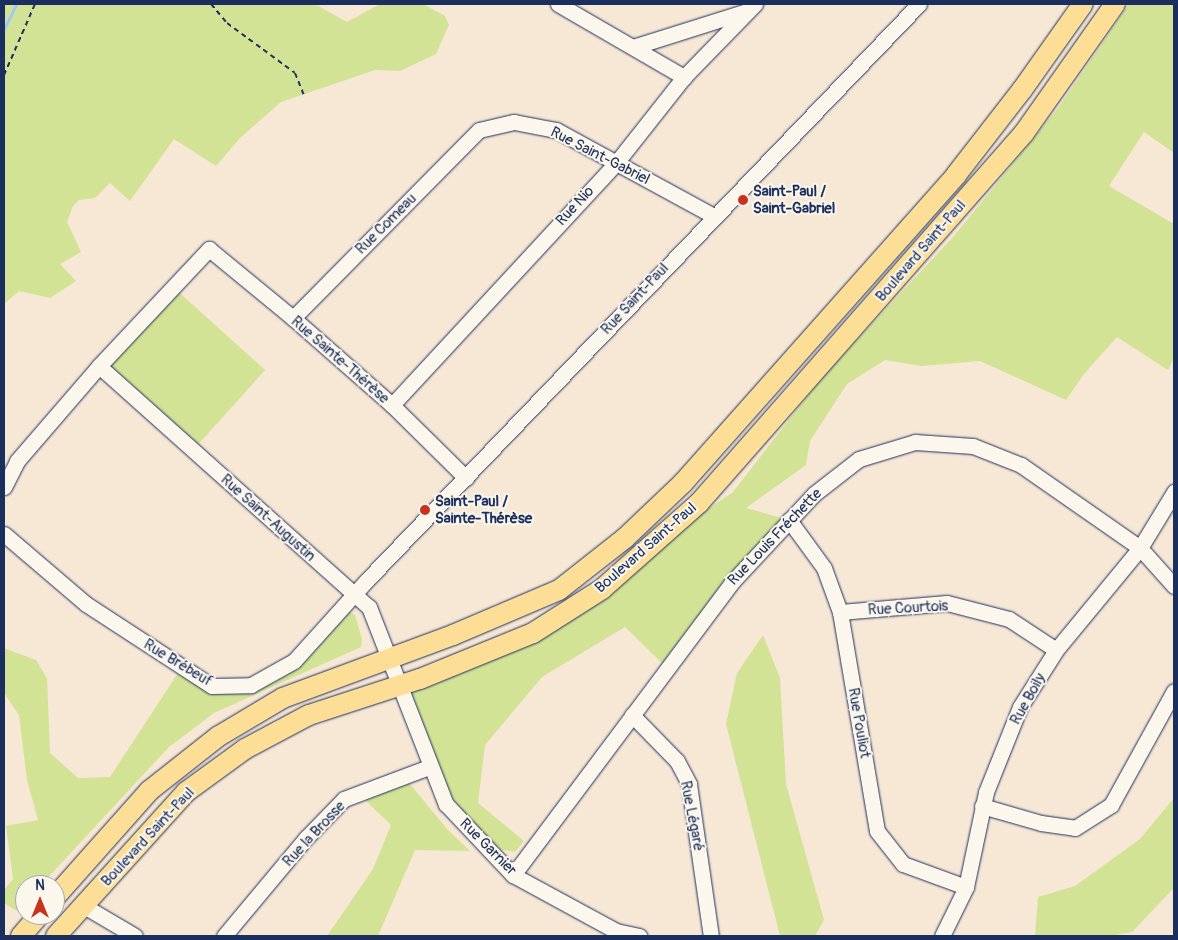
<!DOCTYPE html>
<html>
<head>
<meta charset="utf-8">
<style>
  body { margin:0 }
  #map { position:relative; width:1178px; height:940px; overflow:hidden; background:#f7e7d5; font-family:Pangolin,sans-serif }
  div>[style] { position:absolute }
  .green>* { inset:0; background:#d3e396; transform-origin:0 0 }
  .stream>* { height:3px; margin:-1.5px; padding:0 1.5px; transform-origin:1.5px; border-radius:1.5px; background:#9ecaf8 }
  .path>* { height:2px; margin-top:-1px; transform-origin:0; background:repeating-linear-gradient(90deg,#1b2f5e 0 5px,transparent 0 9px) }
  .roads { filter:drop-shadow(0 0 1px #1b2f5e) drop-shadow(0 0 1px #1b2f5e) }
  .minor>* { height:15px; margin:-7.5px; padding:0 7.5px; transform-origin:7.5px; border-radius:7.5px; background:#fbf7ec }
  .major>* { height:20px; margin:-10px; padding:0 10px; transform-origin:10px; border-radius:10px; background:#fcde96 }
  .dots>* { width:14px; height:14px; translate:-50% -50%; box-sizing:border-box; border:2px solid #fbf7ec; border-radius:50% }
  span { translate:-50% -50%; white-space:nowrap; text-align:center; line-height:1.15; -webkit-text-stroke:4px #fbf7ec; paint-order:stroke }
  .street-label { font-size:15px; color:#1b2f5e }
  .poi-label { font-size:15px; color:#1b2f5e; font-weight:700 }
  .left { translate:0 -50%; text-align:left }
  .frame { position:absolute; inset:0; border:5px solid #1b2f5e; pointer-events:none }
  .north { position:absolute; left:15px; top:875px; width:50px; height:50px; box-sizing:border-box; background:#fbf7ec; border:1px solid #a1a7b3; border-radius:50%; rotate:0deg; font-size:14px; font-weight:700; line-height:20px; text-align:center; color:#1b2f5e }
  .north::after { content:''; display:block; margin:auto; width:18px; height:22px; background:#c8321e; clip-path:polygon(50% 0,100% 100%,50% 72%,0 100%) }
</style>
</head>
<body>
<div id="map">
  <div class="green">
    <i style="clip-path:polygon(4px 4px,315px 4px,347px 22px,380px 4px,423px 4px,445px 16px,449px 25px,436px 54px,400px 71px,375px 70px,281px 102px,240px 138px,216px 166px,174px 139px,130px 201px,110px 183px,95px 198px,79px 200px,73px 206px,67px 222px,81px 252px,60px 264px,76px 281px,50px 298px,19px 291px,4px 304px)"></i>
    <i style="clip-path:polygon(1129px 4px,1174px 4px,1174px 153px,1144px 132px,1109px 186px,1174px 224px,1174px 358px,1168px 370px,1117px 337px,1084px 374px,1066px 400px,980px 361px,921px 366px,885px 360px,847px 384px,810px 441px,806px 465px,746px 508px,789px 520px,667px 668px,625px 627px,542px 677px,485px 745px,478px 803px,524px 841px,515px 852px,498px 849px,446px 793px,409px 693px,502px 649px,733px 492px,822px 377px,954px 236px,1058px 108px)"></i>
    <i style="left:173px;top:287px;width:124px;height:110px;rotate:42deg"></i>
    <i style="clip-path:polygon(347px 610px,355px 615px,362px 639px,361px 647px,214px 713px,169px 747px,41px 885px,25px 885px,25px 903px,17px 911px,4px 903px,4px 890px,13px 879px,6px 826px,38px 820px,27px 780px,19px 715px,4px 693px,4px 648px,36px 660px,47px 678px,50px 753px,78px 778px,110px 777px,182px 667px,212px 686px,251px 685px)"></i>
    <i style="clip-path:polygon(763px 635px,780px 678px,786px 784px,824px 920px,815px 936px,780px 936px,726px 724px,737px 673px)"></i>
    <i style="clip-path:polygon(405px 778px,447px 829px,470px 851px,415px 850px,378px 936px,327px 936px,373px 869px,391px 825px,362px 797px)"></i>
    <i style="clip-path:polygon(1174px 798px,1174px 888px,1132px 932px,1110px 936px,1035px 936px,1038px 897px,1075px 886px,1140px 839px)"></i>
  </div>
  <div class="stream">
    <i style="left:4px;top:29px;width:28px;rotate:-64deg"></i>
  </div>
  <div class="path">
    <i style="left:211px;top:4px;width:25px;rotate:50deg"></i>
    <i style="left:227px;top:23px;width:84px;rotate:36.3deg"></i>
    <i style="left:295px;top:73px;width:24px;rotate:68deg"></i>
    <i style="left:4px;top:75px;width:77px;rotate:-66.4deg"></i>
  </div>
  <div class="roads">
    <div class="minor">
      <i style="left:558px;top:4px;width:146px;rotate:30.1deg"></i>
      <i style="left:633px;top:47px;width:120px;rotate:-17.5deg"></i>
      <i style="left:293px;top:318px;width:264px;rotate:-45.3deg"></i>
      <i style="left:479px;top:130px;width:36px;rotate:-13deg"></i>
      <i style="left:514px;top:122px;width:43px;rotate:10.8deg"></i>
      <i style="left:556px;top:130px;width:180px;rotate:28.6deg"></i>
      <i style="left:99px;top:366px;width:362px;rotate:41.8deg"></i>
      <i style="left:369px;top:607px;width:212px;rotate:68.7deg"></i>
      <i style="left:446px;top:804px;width:98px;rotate:46.7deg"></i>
      <i style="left:513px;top:875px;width:117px;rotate:28.5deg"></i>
      <i style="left:616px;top:931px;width:24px;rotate:12deg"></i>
      <i style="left:392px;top:405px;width:330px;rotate:-47.2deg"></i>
      <i style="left:616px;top:163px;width:110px;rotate:-51.7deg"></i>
      <i style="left:684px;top:77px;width:102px;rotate:-45.8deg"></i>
      <i style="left:4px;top:487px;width:29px;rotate:-63deg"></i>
      <i style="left:17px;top:461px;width:125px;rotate:-49.2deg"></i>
      <i style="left:99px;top:366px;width:161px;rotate:-46.8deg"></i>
      <i style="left:209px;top:249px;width:109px;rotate:39.4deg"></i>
      <i style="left:293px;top:318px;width:132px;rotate:41.3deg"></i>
      <i style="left:392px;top:405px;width:104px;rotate:44.6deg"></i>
      <i style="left:789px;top:520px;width:59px;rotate:53.9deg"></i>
      <i style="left:824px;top:568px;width:47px;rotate:70deg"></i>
      <i style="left:840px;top:612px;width:222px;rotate:80.4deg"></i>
      <i style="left:877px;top:831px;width:42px;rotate:51.8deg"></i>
      <i style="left:903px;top:864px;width:67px;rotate:20.1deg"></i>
      <i style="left:4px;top:534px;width:108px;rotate:40.5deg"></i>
      <i style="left:86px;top:604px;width:150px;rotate:33.1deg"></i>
      <i style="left:212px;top:686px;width:39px;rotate:-1deg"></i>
      <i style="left:251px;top:685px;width:49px;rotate:-29.2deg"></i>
      <i style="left:294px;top:661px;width:109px;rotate:-48deg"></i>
      <i style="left:367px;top:580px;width:798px;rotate:-46.22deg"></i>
      <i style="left:840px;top:612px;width:107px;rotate:-4.8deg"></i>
      <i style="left:947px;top:603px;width:64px;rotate:14.5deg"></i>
      <i style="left:1009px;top:619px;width:56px;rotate:33.4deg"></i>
      <i style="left:632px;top:715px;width:64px;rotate:45.6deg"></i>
      <i style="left:677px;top:761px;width:26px;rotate:62deg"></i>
      <i style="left:689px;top:784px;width:154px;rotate:81.8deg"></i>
      <i style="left:982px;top:806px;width:61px;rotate:16.1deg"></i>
      <i style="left:1041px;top:823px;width:34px;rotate:8deg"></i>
      <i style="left:1075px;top:828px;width:43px;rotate:-32.6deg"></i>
      <i style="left:1111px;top:805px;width:130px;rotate:-61.1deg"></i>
      <i style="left:513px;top:875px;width:367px;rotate:-53.2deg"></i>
      <i style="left:733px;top:581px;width:119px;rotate:-47deg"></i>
      <i style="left:814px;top:494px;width:57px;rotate:-37.9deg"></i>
      <i style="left:859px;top:459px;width:59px;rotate:-16.9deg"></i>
      <i style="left:915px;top:442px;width:58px;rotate:3.9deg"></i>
      <i style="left:973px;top:446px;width:52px;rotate:21.6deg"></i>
      <i style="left:1021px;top:465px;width:145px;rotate:34.9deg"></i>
      <i style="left:1140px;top:548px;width:51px;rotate:48.2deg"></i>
      <i style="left:84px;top:906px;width:59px;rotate:30.5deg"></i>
      <i style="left:224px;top:936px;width:128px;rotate:-50.1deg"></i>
      <i style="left:306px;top:838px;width:54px;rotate:-45.7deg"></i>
      <i style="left:344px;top:799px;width:91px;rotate:-20.6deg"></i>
      <i style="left:942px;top:936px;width:55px;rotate:-63.9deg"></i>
      <i style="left:966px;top:887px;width:97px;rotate:-78.1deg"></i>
      <i style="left:986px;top:792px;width:92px;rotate:-68.2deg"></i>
      <i style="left:1020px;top:707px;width:67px;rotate:-57.7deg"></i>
      <i style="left:1056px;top:650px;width:132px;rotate:-50.5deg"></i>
      <i style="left:1140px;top:548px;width:66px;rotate:-58.7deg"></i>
    </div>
    <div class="major">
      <i style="left:55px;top:897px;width:142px;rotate:-48.4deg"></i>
      <i style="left:149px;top:791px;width:89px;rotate:-38.2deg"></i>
      <i style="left:219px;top:736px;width:74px;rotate:-30.7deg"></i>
      <i style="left:283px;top:698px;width:181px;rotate:-20.3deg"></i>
      <i style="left:453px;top:635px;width:115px;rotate:-23deg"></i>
      <i style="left:559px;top:590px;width:84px;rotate:-38.2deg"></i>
      <i style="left:625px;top:538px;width:80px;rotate:-43.5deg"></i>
      <i style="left:683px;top:483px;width:412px;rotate:-48.4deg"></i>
      <i style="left:956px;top:175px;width:108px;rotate:-52.2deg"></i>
      <i style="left:1022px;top:90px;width:105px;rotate:-54.7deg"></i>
      <i style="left:21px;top:936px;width:28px;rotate:-49deg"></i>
      <i style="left:56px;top:936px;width:194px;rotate:-47.9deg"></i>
      <i style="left:186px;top:792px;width:73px;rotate:-36.1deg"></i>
      <i style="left:245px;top:749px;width:72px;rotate:-28deg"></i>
      <i style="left:309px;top:715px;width:117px;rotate:-18deg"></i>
      <i style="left:420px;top:679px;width:122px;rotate:-22.2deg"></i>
      <i style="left:533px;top:633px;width:82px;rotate:-32.5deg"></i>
      <i style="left:602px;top:589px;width:130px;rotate:-41.6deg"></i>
      <i style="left:699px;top:503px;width:492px;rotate:-48.7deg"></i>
      <i style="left:1024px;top:133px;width:158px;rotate:-54.8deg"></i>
    </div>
  </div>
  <div class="dots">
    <i style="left:743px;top:200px;background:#c8321e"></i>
    <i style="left:425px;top:510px;background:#c8321e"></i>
  </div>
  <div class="street-label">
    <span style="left:600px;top:156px;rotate:27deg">Rue Saint-Gabriel</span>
    <span style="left:575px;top:206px;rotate:-47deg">Rue Nio</span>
    <span style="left:386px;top:224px;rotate:-45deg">Rue Comeau</span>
    <span style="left:921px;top:251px;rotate:-49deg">Boulevard Saint-Paul</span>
    <span style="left:635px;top:299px;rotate:-47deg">Rue Saint-Paul</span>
    <span style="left:340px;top:360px;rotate:41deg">Rue Sainte-Thérèse</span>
    <span style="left:268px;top:518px;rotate:42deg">Rue Saint-Augustin</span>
    <span style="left:775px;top:537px;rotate:-46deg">Rue Louis Fréchette</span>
    <span style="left:646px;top:548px;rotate:-41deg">Boulevard Saint-Paul</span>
    <span style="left:908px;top:608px;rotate:-3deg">Rue Courtois</span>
    <span style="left:178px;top:663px;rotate:31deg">Rue Brébeuf</span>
    <span style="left:1028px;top:699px;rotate:-61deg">Rue Boily</span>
    <span style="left:859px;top:723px;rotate:80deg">Rue Pouliot</span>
    <span style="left:692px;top:816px;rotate:79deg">Rue Légaré</span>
    <span style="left:314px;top:834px;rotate:-47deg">Rue la Brosse</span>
    <span style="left:148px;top:837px;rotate:-47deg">Boulevard Saint-Paul</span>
    <span style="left:488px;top:847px;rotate:45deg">Rue Garnier</span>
  </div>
  <div class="poi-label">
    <span class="left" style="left:753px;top:200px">Saint-Paul /<br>Saint-Gabriel</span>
    <span class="left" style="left:435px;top:510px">Saint-Paul /<br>Sainte-Thérèse</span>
  </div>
  <div class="frame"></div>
  <div class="north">N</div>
</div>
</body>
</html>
